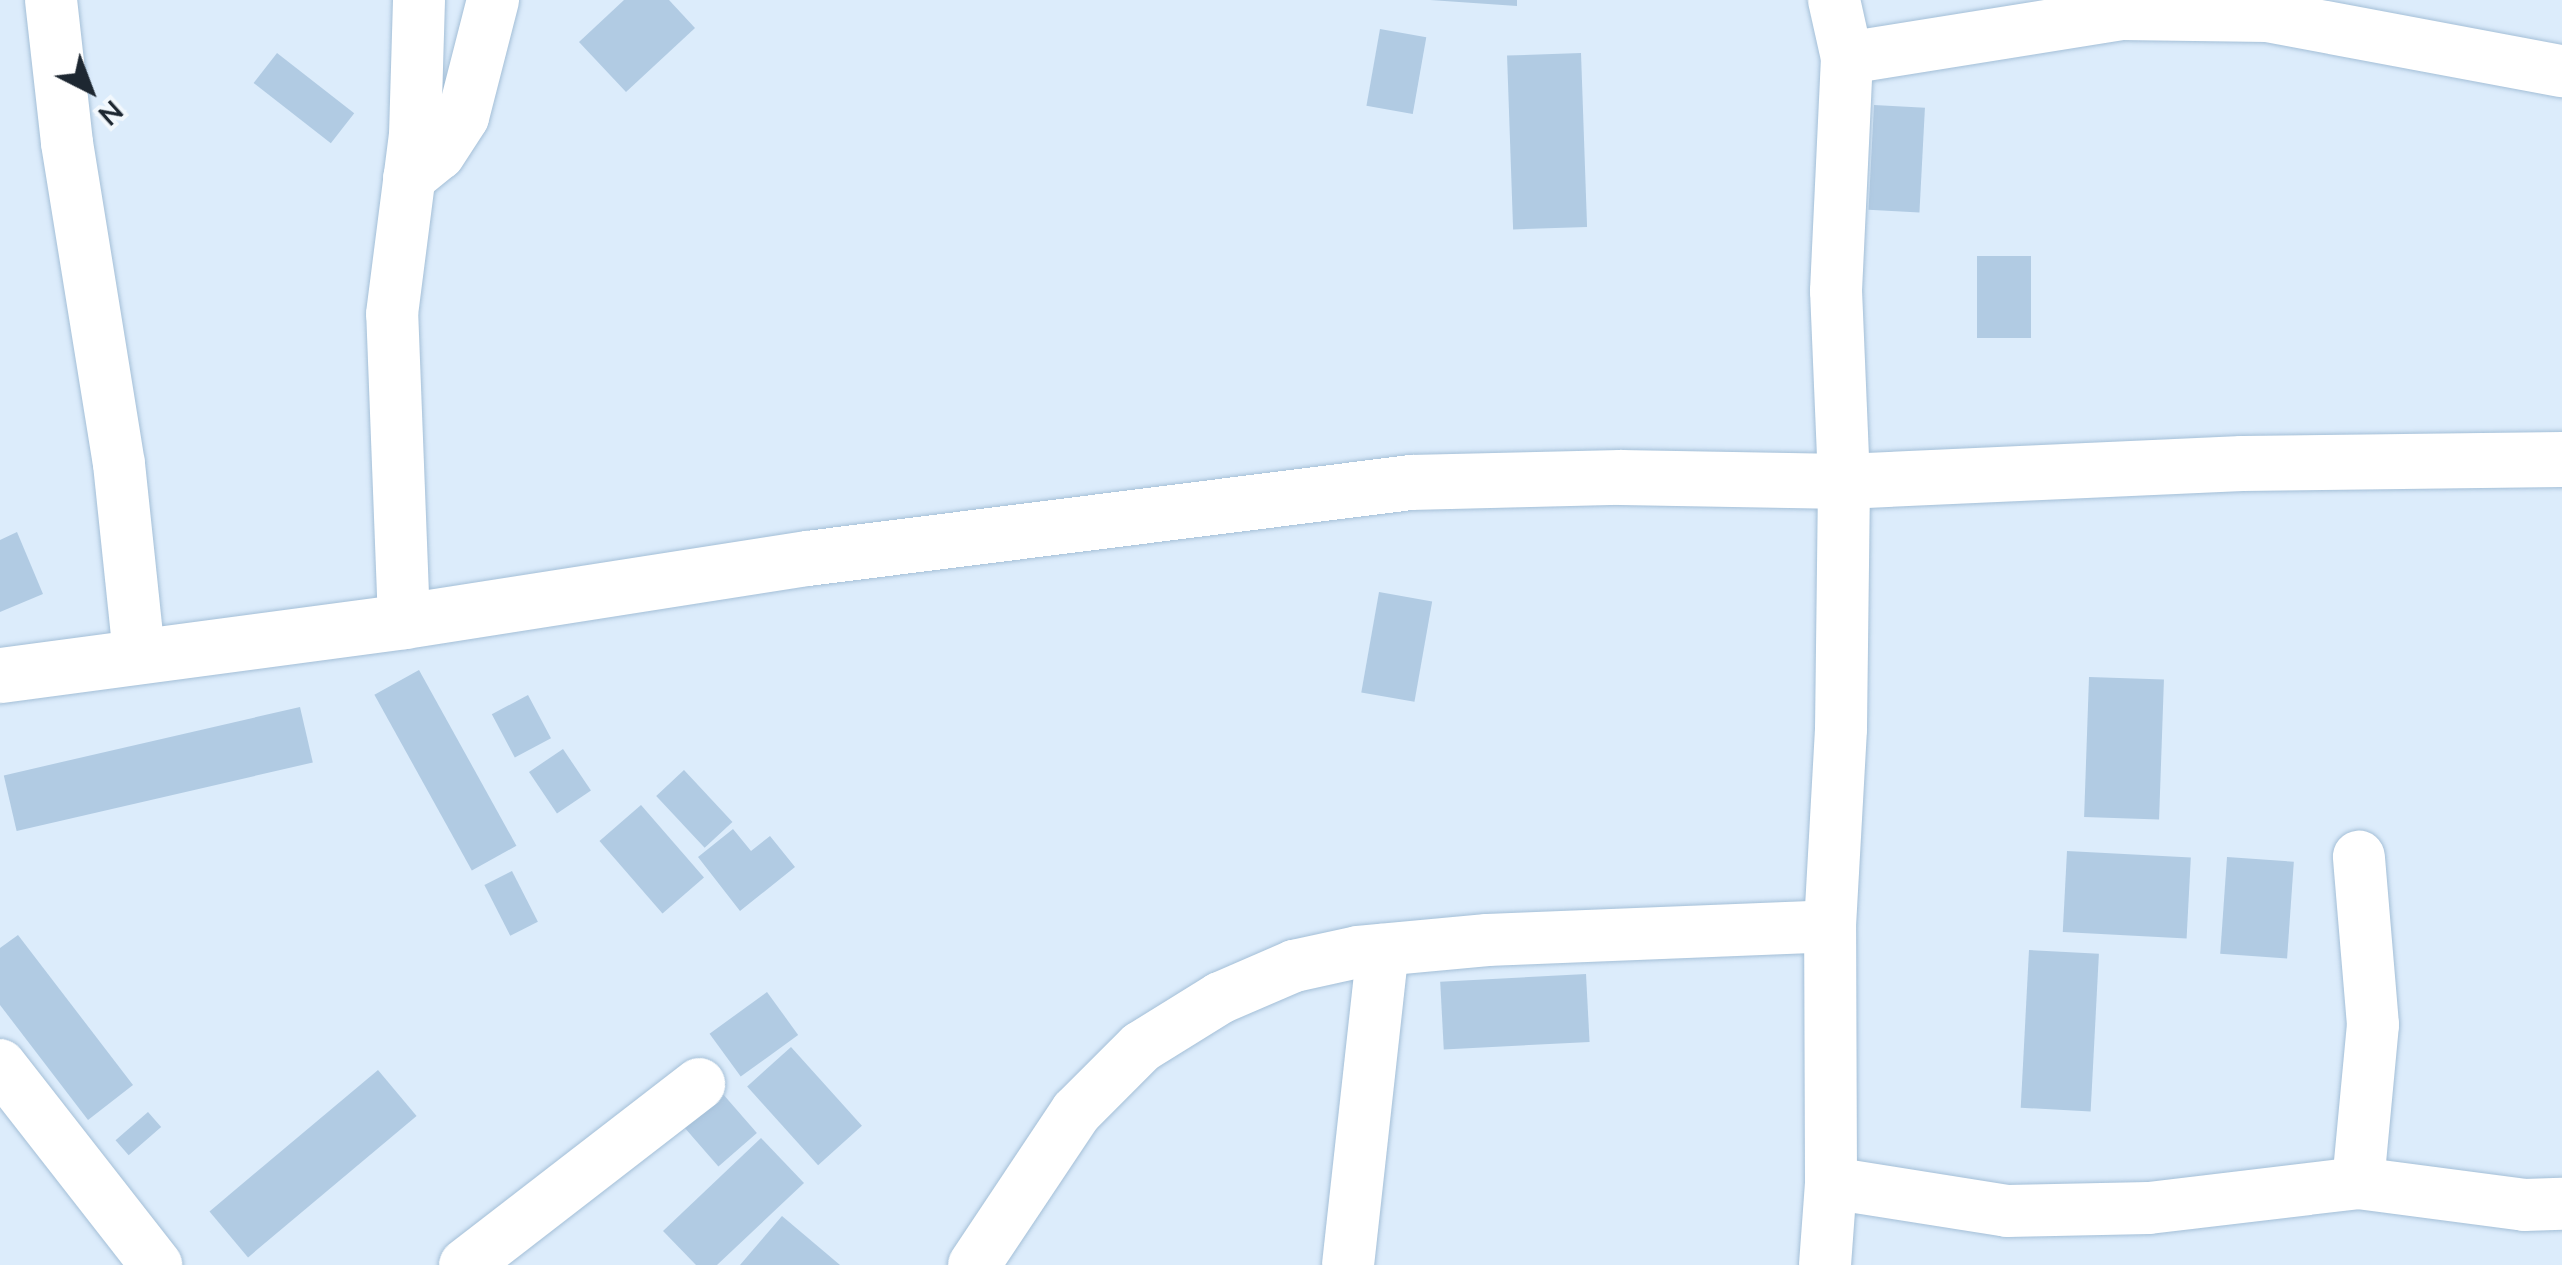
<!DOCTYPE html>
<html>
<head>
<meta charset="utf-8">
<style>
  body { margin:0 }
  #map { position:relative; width:2562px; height:1265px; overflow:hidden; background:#dcecfb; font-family:"Nunito Sans",sans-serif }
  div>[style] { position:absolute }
  .building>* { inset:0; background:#b1cbe3; transform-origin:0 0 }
  .roads { filter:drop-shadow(0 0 2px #a4bfd7) drop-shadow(0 0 2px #a4bfd7) }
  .minor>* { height:52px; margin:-26px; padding:0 26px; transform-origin:26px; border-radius:26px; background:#fff }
  .major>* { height:55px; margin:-27.5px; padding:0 27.5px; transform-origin:27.5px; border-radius:27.5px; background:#fff }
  span { translate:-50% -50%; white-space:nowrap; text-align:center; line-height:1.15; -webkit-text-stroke:10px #f2f8fd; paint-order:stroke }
  .north { position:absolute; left:40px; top:40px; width:100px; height:100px; -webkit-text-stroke:8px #f2f8fd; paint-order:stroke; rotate:138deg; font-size:28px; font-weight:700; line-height:40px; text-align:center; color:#1d2731 }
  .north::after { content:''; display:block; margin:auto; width:35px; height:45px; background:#1d2731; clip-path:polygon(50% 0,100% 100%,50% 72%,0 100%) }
</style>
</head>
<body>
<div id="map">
  <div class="building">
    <i style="clip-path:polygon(624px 0,669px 0,695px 28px,626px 92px,579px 42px)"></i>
    <i style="clip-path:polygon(1430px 0,1517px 0,1517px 6px)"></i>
    <i style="left:1380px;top:29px;width:47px;height:78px;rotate:10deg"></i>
    <i style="left:277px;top:53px;width:98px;height:38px;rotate:38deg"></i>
    <i style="left:1581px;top:53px;width:174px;height:74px;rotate:88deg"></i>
    <i style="left:1874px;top:105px;width:51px;height:105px;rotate:3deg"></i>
    <i style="left:1977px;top:256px;width:54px;height:82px"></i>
    <i style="clip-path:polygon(17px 532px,43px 594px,0 612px,0 540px)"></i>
    <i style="left:1379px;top:592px;width:54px;height:102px;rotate:10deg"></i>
    <i style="left:419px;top:670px;width:201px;height:51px;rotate:61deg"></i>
    <i style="left:2089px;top:677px;width:75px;height:140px;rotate:2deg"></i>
    <i style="left:528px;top:695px;width:49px;height:41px;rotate:62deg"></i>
    <i style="left:300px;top:707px;width:57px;height:304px;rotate:77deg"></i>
    <i style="left:563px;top:749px;width:50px;height:41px;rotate:56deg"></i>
    <i style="left:684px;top:770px;width:71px;height:38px;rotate:47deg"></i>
    <i style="left:641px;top:805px;width:96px;height:55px;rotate:49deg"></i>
    <i style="clip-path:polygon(733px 829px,751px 851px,770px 836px,795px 867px,740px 911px,698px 857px)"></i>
    <i style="left:2067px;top:851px;width:124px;height:81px;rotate:3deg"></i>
    <i style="left:2227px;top:857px;width:67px;height:97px;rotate:4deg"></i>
    <i style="left:512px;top:871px;width:57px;height:31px;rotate:63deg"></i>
    <i style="clip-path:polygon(18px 935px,133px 1085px,88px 1120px,0 1005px,0 948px)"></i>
    <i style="left:2029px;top:950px;width:70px;height:158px;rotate:3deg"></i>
    <i style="left:1586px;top:974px;width:68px;height:146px;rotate:87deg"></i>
    <i style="left:767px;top:992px;width:53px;height:71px;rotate:54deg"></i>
    <i style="left:791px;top:1047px;width:106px;height:59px;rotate:48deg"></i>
    <i style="left:378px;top:1070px;width:60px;height:220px;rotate:50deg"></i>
    <i style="left:709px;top:1078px;width:73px;height:51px;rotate:49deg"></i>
    <i style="left:148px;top:1112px;width:20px;height:43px;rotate:49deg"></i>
    <i style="clip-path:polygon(761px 1138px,804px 1183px,717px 1265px,696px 1265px,663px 1231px)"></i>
    <i style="clip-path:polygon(782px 1216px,840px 1265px,740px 1265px)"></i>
  </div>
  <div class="roads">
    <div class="minor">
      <i style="left:51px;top:0;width:144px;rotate:83.6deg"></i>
      <i style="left:67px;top:143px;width:325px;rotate:80.8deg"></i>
      <i style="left:119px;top:464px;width:192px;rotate:84deg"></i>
      <i style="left:1834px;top:0;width:59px;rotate:77.4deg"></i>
      <i style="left:409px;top:178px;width:38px;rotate:-39deg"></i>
      <i style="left:439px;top:154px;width:44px;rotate:-57deg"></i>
      <i style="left:463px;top:117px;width:121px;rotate:-75.6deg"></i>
      <i style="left:404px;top:621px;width:307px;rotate:-92.2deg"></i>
      <i style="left:392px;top:314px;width:180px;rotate:-82.7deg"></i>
      <i style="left:415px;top:135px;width:135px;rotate:-88.3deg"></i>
      <i style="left:0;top:1065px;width:254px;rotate:52deg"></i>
      <i style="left:1831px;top:1183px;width:178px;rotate:9deg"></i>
      <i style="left:2007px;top:1211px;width:142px;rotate:-1.2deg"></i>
      <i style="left:2149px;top:1208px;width:210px;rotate:-6.8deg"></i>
      <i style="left:2358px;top:1183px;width:167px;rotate:7.5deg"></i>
      <i style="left:2524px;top:1205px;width:38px;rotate:-2deg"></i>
      <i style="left:2358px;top:1183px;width:159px;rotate:-84.6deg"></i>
      <i style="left:2373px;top:1025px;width:169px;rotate:-94.8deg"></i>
      <i style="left:465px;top:1265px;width:296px;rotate:-37.7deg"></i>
      <i style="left:974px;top:1265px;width:184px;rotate:-56.3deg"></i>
      <i style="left:1076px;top:1112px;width:92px;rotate:-45deg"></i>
      <i style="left:1141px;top:1047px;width:93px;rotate:-31.8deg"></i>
      <i style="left:1220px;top:998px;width:81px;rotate:-23.4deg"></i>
      <i style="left:1294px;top:966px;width:66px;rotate:-12.3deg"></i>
      <i style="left:1358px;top:952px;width:130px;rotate:-5.3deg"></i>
      <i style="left:1487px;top:940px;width:343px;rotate:-2.3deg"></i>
      <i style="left:1348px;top:1265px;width:317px;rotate:-83.7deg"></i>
      <i style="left:1825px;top:1265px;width:82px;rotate:-85.8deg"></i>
      <i style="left:1831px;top:1183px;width:257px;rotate:-90.2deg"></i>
      <i style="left:1830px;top:926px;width:197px;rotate:-86.8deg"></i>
      <i style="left:1841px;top:729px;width:248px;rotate:-89.3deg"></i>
      <i style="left:1844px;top:481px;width:190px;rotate:-92.4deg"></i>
      <i style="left:1836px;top:291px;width:233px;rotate:-87.3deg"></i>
      <i style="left:1847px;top:58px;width:278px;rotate:-9.1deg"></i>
      <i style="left:2122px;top:14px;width:145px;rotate:0.8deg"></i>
      <i style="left:2267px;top:16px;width:300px;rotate:10.6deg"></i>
    </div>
    <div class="major">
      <i style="left:0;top:675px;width:408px;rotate:-7.6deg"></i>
      <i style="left:404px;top:621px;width:408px;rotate:-8.9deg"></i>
      <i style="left:807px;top:558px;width:608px;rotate:-7.18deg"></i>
      <i style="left:1410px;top:482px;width:210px;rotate:-1.4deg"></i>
      <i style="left:1620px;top:477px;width:224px;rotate:1deg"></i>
      <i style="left:1844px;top:481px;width:398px;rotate:-2.6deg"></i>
      <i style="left:2242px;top:463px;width:320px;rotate:-0.7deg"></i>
    </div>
  </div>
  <div class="north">N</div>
</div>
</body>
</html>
